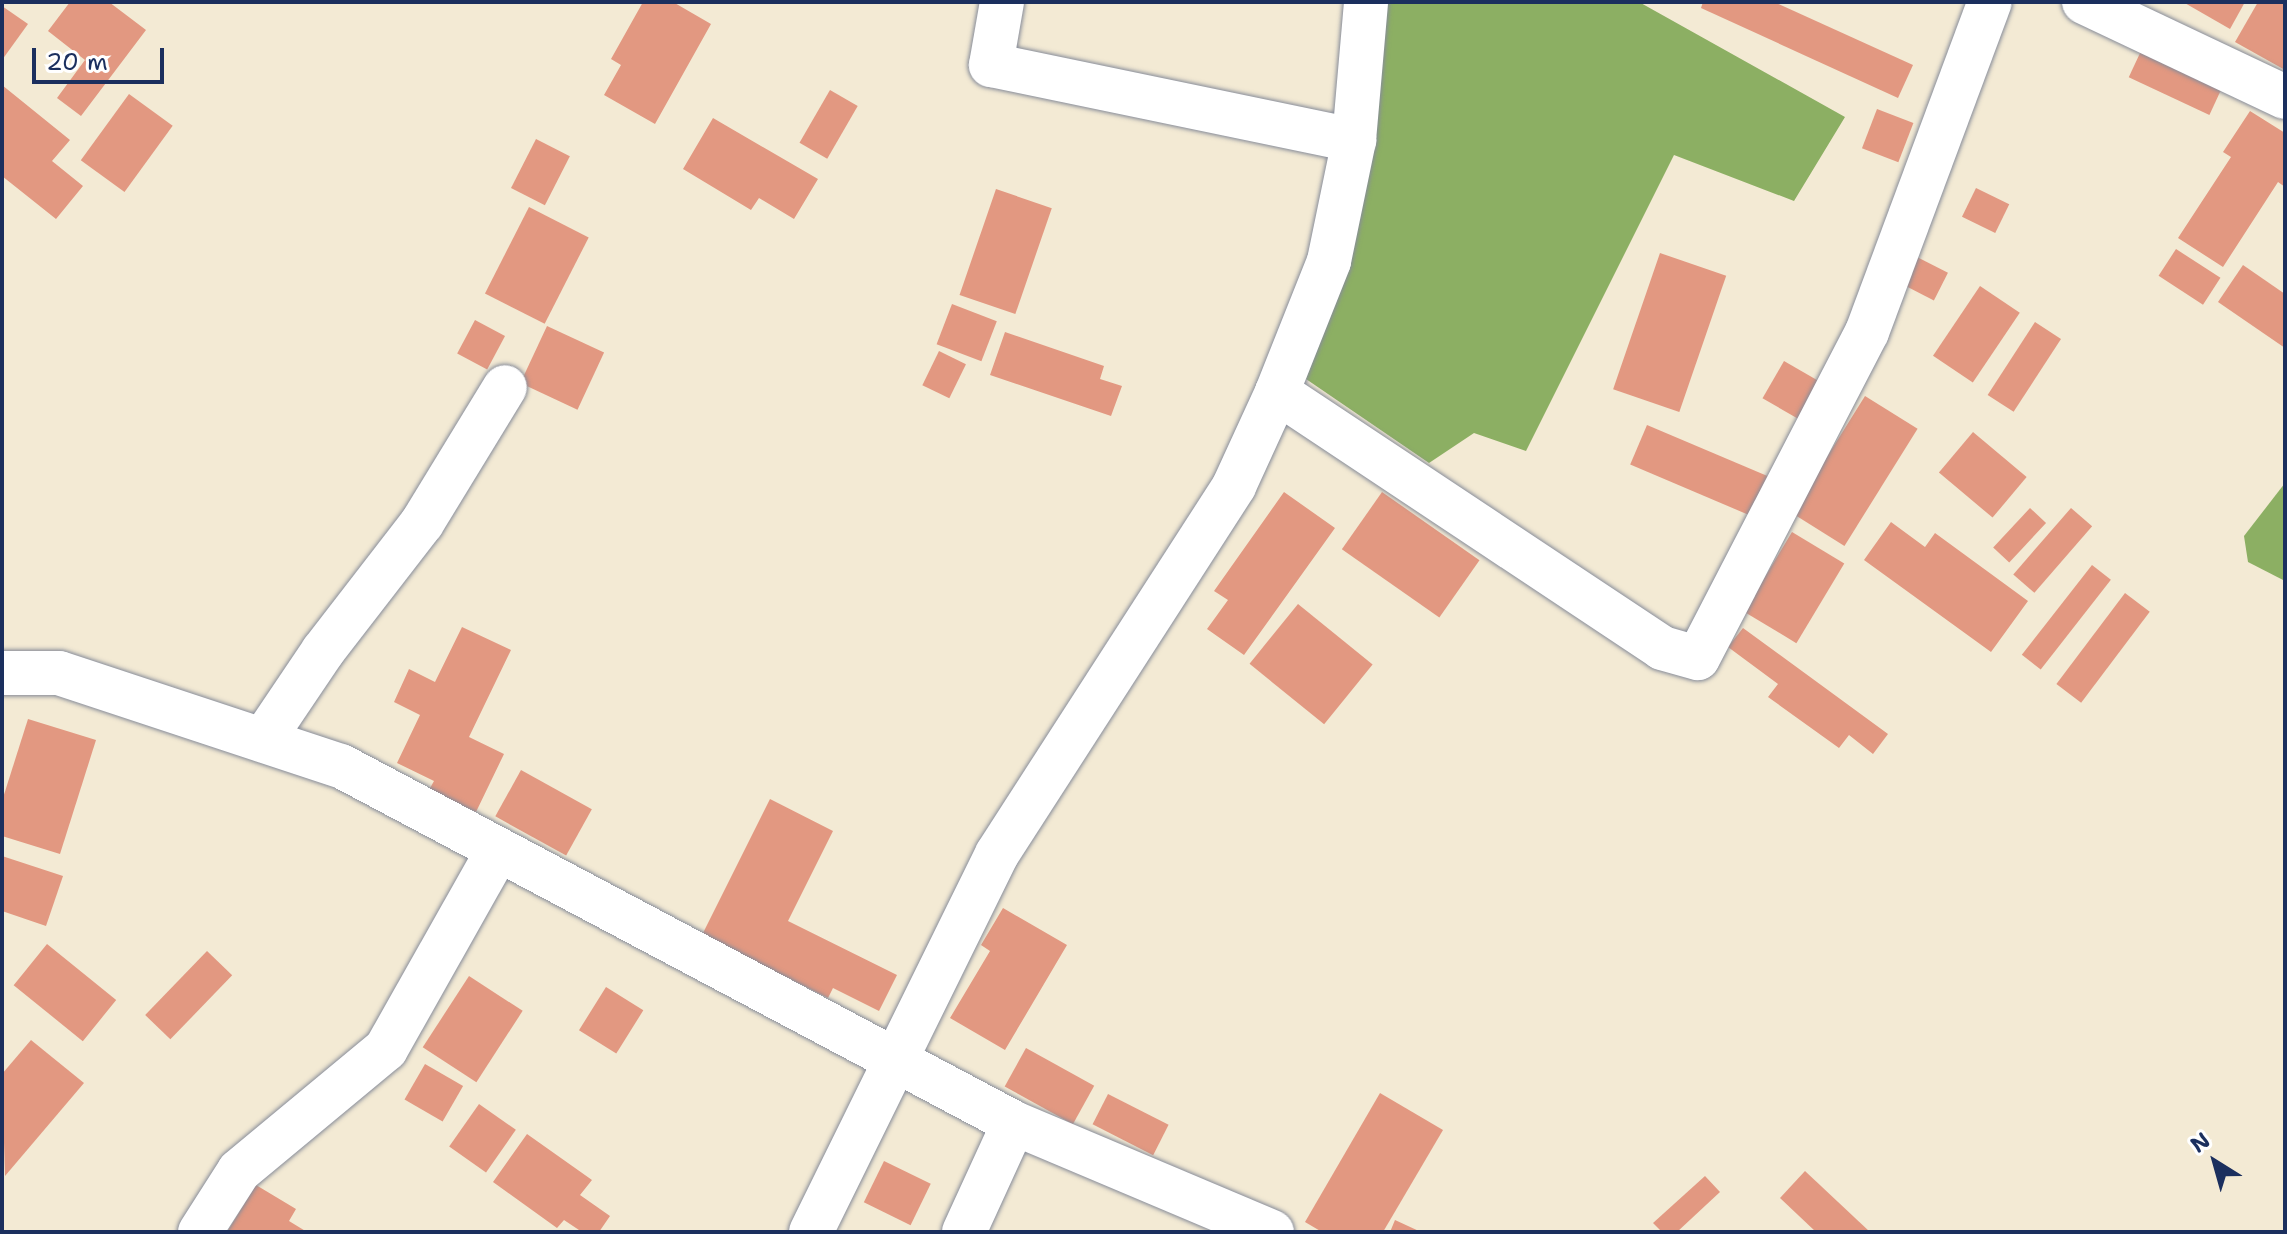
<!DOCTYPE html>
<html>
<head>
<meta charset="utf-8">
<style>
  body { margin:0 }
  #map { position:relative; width:2287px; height:1234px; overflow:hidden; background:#f3ead4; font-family:"Shantell Sans",sans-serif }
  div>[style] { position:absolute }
  .forest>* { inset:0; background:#8caf63 }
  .building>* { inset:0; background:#e29881; transform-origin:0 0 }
  .roads { filter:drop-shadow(0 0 2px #878c99) drop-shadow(0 0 2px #878c99) }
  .minor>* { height:44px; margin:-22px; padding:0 22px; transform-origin:22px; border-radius:22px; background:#fff }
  span { translate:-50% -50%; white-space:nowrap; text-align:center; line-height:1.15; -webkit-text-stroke:8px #fff; paint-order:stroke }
  .frame { position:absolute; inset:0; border:4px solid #1b2f5e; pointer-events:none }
  .north { position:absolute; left:2175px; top:1122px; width:80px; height:80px; -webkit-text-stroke:6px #fff; paint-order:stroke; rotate:323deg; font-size:22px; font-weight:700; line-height:32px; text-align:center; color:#1b2f5e }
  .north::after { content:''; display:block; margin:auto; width:28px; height:36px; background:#1b2f5e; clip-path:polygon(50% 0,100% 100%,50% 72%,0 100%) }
  .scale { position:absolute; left:32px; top:48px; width:132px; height:36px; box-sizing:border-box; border:4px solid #1b2f5e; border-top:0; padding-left:10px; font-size:24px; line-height:28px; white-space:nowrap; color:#1b2f5e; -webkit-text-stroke:6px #fff; paint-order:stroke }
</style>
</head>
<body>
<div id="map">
  <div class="forest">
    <i style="clip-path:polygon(1382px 2px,1639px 2px,1845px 117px,1794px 201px,1674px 155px,1526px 451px,1474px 433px,1429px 463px,1306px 379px,1349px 264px)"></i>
    <i style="clip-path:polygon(2285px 483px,2285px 581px,2248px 562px,2244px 536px)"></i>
  </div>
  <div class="building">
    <i style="clip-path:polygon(70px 2px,109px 2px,146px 30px,81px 116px,57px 98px,85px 60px,48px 31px)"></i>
    <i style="clip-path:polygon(643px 2px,673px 2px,711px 24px,655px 124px,604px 95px,621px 65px,611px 59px)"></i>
    <i style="clip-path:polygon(1703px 2px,1774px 2px,1913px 65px,1898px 98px,1701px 8px)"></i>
    <i style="clip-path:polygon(2183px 2px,2245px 2px,2230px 29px)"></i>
    <i style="clip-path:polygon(2258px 2px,2285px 4px,2285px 70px,2235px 42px)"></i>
    <i style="clip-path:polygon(2px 6px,28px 24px,2px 60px)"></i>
    <i style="left:2141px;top:51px;width:89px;height:29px;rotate:25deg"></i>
    <i style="clip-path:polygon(2px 85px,70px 140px,52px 161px,83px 186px,56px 219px,2px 176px)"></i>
    <i style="left:830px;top:90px;width:32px;height:61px;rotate:30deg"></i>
    <i style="left:129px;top:94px;width:54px;height:82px;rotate:36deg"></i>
    <i style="left:1877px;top:109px;width:39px;height:42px;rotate:21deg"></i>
    <i style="clip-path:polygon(2250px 111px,2285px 133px,2285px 187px,2278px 182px,2223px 267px,2178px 238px,2231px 157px,2223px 152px)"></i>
    <i style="clip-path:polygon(713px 118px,818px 179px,794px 219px,759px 198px,751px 210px,683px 169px)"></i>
    <i style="left:536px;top:139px;width:38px;height:55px;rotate:27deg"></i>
    <i style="left:1976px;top:188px;width:37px;height:32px;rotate:26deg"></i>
    <i style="left:996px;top:189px;width:59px;height:112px;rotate:19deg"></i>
    <i style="left:529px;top:207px;width:67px;height:97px;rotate:27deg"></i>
    <i style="left:2176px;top:249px;width:53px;height:32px;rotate:33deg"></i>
    <i style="left:1660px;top:253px;width:70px;height:144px;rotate:19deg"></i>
    <i style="left:1915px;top:256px;width:37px;height:31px;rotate:27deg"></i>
    <i style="clip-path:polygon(2243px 265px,2285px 294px,2285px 348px,2218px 302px)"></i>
    <i style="left:1980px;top:286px;width:48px;height:84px;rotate:34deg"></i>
    <i style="left:952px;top:304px;width:48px;height:43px;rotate:21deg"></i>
    <i style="left:475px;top:320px;width:34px;height:38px;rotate:28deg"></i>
    <i style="left:2035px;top:322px;width:31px;height:87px;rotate:33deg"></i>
    <i style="left:547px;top:326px;width:63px;height:63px;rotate:25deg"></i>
    <i style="clip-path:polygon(1005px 332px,1104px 366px,1100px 379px,1122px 386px,1111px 416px,990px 375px)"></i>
    <i style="left:939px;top:351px;width:30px;height:38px;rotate:26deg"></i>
    <i style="left:1784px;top:361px;width:43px;height:43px;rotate:30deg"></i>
    <i style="left:1865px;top:396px;width:62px;height:138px;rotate:32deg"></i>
    <i style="left:1647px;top:425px;width:134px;height:43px;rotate:23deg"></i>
    <i style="left:1973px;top:432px;width:70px;height:53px;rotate:40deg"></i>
    <i style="clip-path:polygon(1284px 492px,1335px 528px,1244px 655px,1207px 629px,1228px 600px,1214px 591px)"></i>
    <i style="left:1382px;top:492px;width:119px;height:70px;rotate:35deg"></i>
    <i style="left:2030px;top:508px;width:22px;height:54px;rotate:43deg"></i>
    <i style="left:2071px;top:508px;width:28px;height:88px;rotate:41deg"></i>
    <i style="clip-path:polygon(1891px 522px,1925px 547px,1935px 533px,2028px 601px,1991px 652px,1864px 560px)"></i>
    <i style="left:1792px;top:532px;width:61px;height:93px;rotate:31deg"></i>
    <i style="left:2092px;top:565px;width:24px;height:114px;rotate:38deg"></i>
    <i style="left:2125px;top:593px;width:31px;height:114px;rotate:37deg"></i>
    <i style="left:1298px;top:604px;width:96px;height:77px;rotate:39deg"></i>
    <i style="clip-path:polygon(462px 627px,511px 650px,469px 737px,504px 754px,476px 812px,429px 790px,434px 781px,397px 763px,420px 715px,394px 702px,409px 669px,435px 682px)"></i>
    <i style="clip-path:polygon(1743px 628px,1888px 734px,1873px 754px,1849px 735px,1839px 748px,1768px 697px,1778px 684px,1728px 647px)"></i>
    <i style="clip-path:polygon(28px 719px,96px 740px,60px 854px,2px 836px,2px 801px)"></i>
    <i style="left:521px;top:770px;width:81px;height:53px;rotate:29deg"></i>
    <i style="clip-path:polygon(770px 799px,833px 831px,788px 921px,897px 975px,879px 1011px,833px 988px,828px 998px,702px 935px)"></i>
    <i style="clip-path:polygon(2px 856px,63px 876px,46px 926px,2px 911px)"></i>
    <i style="clip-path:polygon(1003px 908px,1067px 945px,1005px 1050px,950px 1018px,990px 951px,981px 945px)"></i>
    <i style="left:47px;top:944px;width:89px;height:53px;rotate:39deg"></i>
    <i style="left:207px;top:951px;width:35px;height:89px;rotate:44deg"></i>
    <i style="left:469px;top:976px;width:64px;height:85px;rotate:33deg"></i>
    <i style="left:606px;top:987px;width:44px;height:51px;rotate:32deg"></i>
    <i style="clip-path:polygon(31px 1040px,84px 1083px,5px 1176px,2px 1074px)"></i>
    <i style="left:1026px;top:1048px;width:78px;height:44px;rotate:29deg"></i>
    <i style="left:425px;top:1064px;width:44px;height:41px;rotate:30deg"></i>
    <i style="clip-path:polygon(1380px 1093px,1443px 1130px,1383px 1232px,1322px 1232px,1305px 1222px)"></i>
    <i style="left:1108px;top:1094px;width:68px;height:34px;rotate:27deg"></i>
    <i style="left:479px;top:1104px;width:45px;height:52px;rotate:35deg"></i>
    <i style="clip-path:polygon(527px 1134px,592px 1180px,580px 1195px,610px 1216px,599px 1232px,582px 1232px,564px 1220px,557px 1228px,493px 1182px)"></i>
    <i style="left:884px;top:1161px;width:52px;height:46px;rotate:26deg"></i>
    <i style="clip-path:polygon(1805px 1171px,1870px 1232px,1816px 1232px,1780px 1198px)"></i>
    <i style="clip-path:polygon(1705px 1176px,1720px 1192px,1677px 1232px,1662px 1232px,1653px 1223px)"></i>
    <i style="clip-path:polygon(256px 1185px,296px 1209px,289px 1221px,307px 1232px,227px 1232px)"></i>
    <i style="clip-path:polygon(1395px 1220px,1421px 1232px,1390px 1232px)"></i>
  </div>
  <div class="roads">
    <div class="minor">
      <i style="left:1002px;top:2px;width:64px;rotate:99.9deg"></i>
      <i style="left:991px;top:65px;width:371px;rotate:11.7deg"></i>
      <i style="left:2084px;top:2px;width:222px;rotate:25.3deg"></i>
      <i style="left:1277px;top:392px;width:462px;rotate:33.6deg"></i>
      <i style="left:1662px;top:648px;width:37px;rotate:16deg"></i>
      <i style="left:1698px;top:658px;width:367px;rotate:-62.6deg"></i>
      <i style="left:1867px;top:332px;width:352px;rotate:-69.6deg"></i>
      <i style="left:2px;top:673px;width:57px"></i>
      <i style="left:59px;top:673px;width:297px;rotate:18.3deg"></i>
      <i style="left:341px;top:766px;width:762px;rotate:27.94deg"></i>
      <i style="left:1014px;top:1123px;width:280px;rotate:22.9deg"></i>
      <i style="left:263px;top:740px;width:107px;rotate:-56deg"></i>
      <i style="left:323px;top:651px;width:162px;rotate:-52.3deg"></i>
      <i style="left:422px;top:523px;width:159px;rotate:-58.6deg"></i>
      <i style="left:200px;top:1232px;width:72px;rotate:-57.4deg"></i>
      <i style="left:239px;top:1171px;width:191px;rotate:-39.7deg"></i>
      <i style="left:386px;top:1049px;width:228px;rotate:-60.6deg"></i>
      <i style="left:811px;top:1232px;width:421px;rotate:-63.8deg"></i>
      <i style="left:997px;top:854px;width:438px;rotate:-57.2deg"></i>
      <i style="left:1234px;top:486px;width:103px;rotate:-65.4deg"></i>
      <i style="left:1277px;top:392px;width:141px;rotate:-68.3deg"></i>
      <i style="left:1329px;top:261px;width:124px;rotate:-78.3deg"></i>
      <i style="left:1354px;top:140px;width:139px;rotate:-85deg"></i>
      <i style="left:964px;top:1232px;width:120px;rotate:-65.4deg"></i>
    </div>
  </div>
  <div class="frame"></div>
  <div class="north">N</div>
  <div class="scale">20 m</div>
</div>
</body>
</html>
